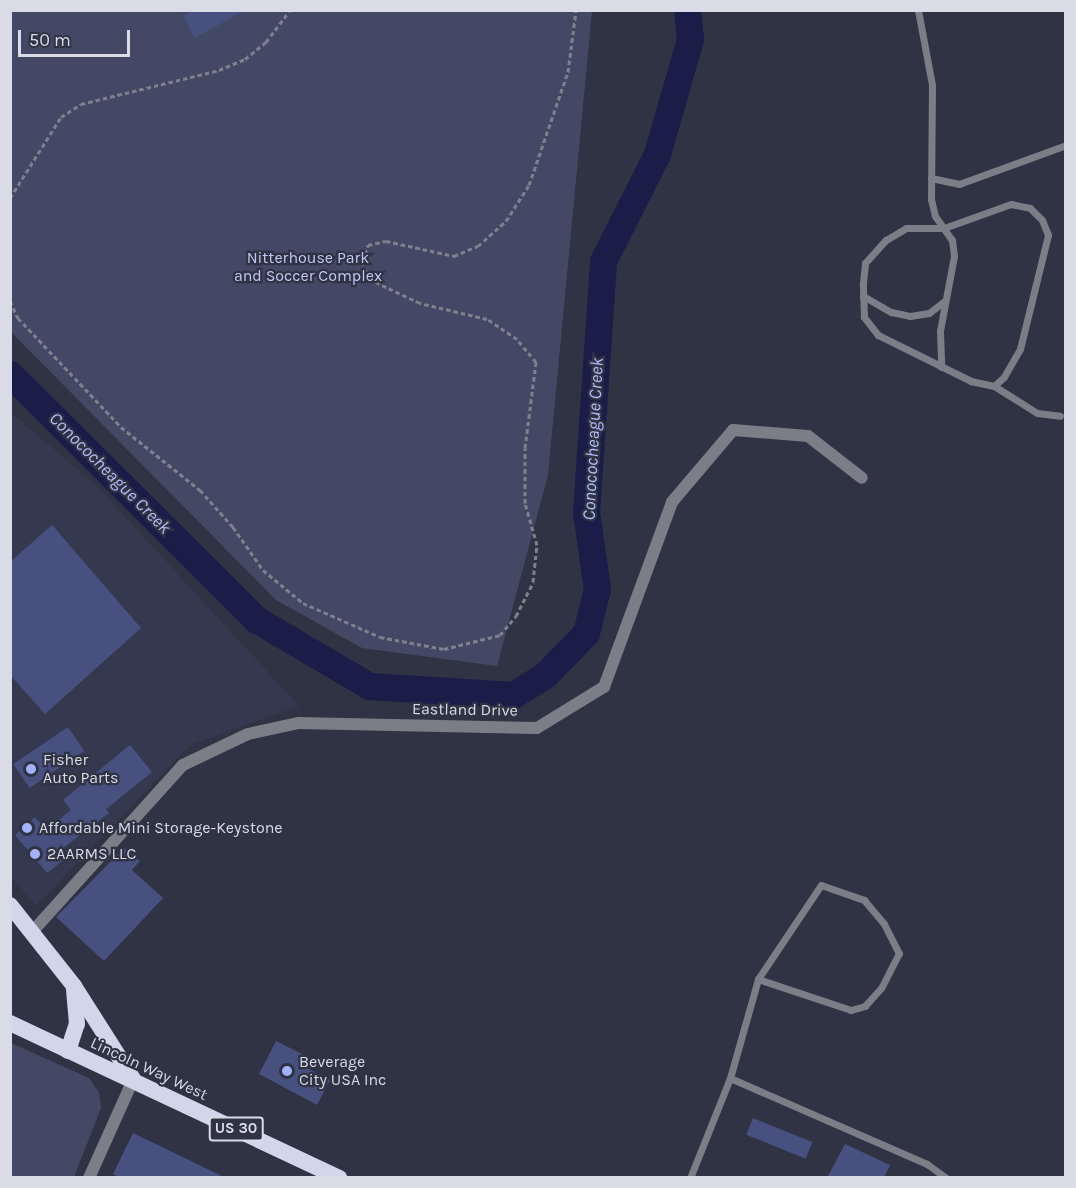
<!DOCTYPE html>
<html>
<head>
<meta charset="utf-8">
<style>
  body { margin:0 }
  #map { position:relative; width:1076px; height:1188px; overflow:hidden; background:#2f3343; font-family:Karla,sans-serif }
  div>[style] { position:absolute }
  .built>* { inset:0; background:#353950 }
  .green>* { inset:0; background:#434965 }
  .river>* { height:27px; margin:-13.5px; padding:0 13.5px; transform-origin:13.5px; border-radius:13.5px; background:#191d48 }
  .building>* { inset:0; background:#48507f; transform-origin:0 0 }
  .path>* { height:3px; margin-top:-1.5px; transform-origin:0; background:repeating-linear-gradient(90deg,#7d818e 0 4.5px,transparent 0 7.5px) }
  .service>* { height:7px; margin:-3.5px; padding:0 3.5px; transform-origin:3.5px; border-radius:3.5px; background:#7c7e87 }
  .minor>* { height:12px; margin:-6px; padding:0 6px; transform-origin:6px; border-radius:6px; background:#7c7e87 }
  .tertiary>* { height:12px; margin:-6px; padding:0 6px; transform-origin:6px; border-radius:6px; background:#7c7e87 }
  .trunk>* { height:16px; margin:-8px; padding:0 8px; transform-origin:8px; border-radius:8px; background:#d2d6ea }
  .dots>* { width:16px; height:16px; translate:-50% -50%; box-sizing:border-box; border:3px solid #2f3343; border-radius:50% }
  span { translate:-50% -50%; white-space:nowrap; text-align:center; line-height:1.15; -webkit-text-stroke:4.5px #2f3343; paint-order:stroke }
  .shield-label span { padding:2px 4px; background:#2f3343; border:2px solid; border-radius:4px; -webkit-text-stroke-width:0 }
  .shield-label { font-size:15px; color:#d9dce7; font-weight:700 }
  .park-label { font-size:16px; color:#bfc9f7 }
  .street-label { font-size:16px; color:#d9dce7 }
  .poi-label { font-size:16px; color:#d9dce7 }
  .left { translate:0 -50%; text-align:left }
  .water-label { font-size:18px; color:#b0bcf9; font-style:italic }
  .frame { position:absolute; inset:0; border:12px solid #d9dce7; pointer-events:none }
  .scale { position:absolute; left:18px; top:30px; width:112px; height:27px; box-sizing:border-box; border:3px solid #d9dce7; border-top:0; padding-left:8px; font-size:18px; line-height:21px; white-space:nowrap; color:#d9dce7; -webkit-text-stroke:4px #2f3343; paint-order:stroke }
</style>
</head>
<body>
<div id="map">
  <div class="built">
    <i style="clip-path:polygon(10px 412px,96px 485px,299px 706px,190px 745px,36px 906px,11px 877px)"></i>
  </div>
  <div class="green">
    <i style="clip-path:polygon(10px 11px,592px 11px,548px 475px,497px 666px,362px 648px,276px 600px,11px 332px)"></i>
    <i style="clip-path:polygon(11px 1043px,89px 1078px,99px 1093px,101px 1108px,74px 1177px,11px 1177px)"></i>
  </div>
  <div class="river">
    <i style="left:10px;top:374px;width:349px;rotate:44.9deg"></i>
    <i style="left:257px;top:620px;width:130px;rotate:30.5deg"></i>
    <i style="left:369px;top:686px;width:144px;rotate:3.6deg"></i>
    <i style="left:513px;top:695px;width:39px;rotate:-32deg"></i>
    <i style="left:546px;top:674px;width:57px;rotate:-45.7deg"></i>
    <i style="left:586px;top:633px;width:45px;rotate:-76deg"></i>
    <i style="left:597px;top:589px;width:78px;rotate:-98.1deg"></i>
    <i style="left:586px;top:512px;width:252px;rotate:-86.1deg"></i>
    <i style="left:603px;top:261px;width:120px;rotate:-63.2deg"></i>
    <i style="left:657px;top:154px;width:120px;rotate:-74deg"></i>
    <i style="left:690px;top:39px;width:29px;rotate:-96deg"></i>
  </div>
  <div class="building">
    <i style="clip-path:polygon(193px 10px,245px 10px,195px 38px,183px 16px)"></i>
    <i style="clip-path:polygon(52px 525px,141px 628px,45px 714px,10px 675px,10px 562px)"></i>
    <i style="left:68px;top:727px;width:29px;height:66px;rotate:56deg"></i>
    <i style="clip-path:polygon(130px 745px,152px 772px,106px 809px,109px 813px,54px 855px,62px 861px,47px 873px,15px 835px,35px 817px,46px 830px,71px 810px,63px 800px)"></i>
    <i style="clip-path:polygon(124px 848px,140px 861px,132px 870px,163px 898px,104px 961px,56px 917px)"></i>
    <i style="clip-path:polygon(276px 1041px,312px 1059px,307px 1068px,330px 1080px,317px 1105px,259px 1074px)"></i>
    <i style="left:753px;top:1118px;width:64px;height:18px;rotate:22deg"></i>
    <i style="clip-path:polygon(133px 1133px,226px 1178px,119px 1178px,113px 1174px)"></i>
    <i style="clip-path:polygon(845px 1144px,890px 1165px,884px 1178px,827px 1178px)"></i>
  </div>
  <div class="path">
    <i style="left:10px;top:198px;width:96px;rotate:-57.8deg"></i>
    <i style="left:61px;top:117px;width:24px;rotate:-33deg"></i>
    <i style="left:81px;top:104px;width:142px;rotate:-13.8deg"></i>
    <i style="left:219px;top:70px;width:28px;rotate:-23deg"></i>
    <i style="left:245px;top:59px;width:27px;rotate:-39deg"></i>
    <i style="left:266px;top:42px;width:40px;rotate:-53deg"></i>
    <i style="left:10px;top:301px;width:19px;rotate:65deg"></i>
    <i style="left:18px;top:318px;width:150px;rotate:46.6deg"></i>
    <i style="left:121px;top:427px;width:101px;rotate:38.6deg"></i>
    <i style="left:200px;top:490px;width:50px;rotate:48.3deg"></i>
    <i style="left:233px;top:527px;width:52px;rotate:55.1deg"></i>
    <i style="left:263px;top:570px;width:52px;rotate:39.5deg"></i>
    <i style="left:303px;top:603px;width:84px;rotate:23.8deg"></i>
    <i style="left:380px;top:637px;width:65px;rotate:10.6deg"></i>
    <i style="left:444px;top:649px;width:58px;rotate:-14deg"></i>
    <i style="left:500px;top:635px;width:25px;rotate:-50deg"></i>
    <i style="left:516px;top:616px;width:38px;rotate:-63deg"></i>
    <i style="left:533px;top:582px;width:37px;rotate:-84deg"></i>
    <i style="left:537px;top:545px;width:44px;rotate:-105.9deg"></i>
    <i style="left:525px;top:503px;width:55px;rotate:-90deg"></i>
    <i style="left:525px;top:448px;width:87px;rotate:-82.7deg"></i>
    <i style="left:536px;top:362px;width:30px;rotate:-130deg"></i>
    <i style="left:517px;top:339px;width:36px;rotate:-146deg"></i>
    <i style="left:487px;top:319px;width:69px;rotate:-166.6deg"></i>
    <i style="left:420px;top:303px;width:56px;rotate:-154.8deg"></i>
    <i style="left:369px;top:279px;width:19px;rotate:-111deg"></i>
    <i style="left:362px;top:261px;width:17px;rotate:-69deg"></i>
    <i style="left:368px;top:245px;width:18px;rotate:-13deg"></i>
    <i style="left:386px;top:241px;width:70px;rotate:12.4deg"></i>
    <i style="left:454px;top:256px;width:26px;rotate:-23deg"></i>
    <i style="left:478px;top:246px;width:38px;rotate:-42deg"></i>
    <i style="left:506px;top:221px;width:43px;rotate:-57.4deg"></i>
    <i style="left:529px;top:185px;width:120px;rotate:-71deg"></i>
    <i style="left:568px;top:72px;width:63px;rotate:-82.6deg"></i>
  </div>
  <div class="service">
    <i style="left:918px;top:10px;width:76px;rotate:79.4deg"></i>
    <i style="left:932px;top:85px;width:114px;rotate:90.5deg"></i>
    <i style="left:931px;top:199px;width:17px;rotate:77deg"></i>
    <i style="left:935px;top:216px;width:29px;rotate:55deg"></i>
    <i style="left:952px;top:240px;width:16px;rotate:83deg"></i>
    <i style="left:954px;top:256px;width:76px;rotate:100.6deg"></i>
    <i style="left:940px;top:331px;width:36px;rotate:88deg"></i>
    <i style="left:931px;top:178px;width:29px;rotate:12deg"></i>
    <i style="left:959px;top:184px;width:114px;rotate:-20deg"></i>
    <i style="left:1011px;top:204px;width:19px;rotate:12deg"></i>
    <i style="left:1030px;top:208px;width:17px;rotate:45deg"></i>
    <i style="left:1042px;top:220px;width:16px;rotate:68deg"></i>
    <i style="left:1048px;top:235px;width:117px;rotate:103.8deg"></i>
    <i style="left:1020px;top:349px;width:32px;rotate:120deg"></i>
    <i style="left:1004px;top:377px;width:13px;rotate:138deg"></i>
    <i style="left:994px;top:386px;width:24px;rotate:-168deg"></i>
    <i style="left:971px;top:381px;width:104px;rotate:-153.7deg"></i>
    <i style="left:878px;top:335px;width:23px;rotate:-128deg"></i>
    <i style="left:864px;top:317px;width:34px;rotate:-92deg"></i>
    <i style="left:863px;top:283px;width:20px;rotate:-84deg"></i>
    <i style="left:865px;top:263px;width:31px;rotate:-48deg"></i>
    <i style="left:886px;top:240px;width:23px;rotate:-31deg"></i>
    <i style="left:906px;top:228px;width:38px"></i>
    <i style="left:944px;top:228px;width:71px;rotate:-19.7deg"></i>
    <i style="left:863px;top:296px;width:32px;rotate:30deg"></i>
    <i style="left:891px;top:312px;width:19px;rotate:12deg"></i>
    <i style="left:910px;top:316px;width:19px;rotate:-9deg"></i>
    <i style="left:929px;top:313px;width:18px;rotate:-38deg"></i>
    <i style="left:994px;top:386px;width:51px;rotate:32.1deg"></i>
    <i style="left:1037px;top:413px;width:23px;rotate:7deg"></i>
    <i style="left:730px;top:1078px;width:215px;rotate:23.6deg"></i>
    <i style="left:927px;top:1164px;width:24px;rotate:36deg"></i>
    <i style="left:690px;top:1178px;width:108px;rotate:-68.2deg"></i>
    <i style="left:730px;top:1078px;width:103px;rotate:-74.2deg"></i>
    <i style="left:758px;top:979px;width:113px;rotate:-56.2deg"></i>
    <i style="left:821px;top:885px;width:46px;rotate:19.2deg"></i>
    <i style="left:864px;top:900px;width:31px;rotate:50deg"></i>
    <i style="left:884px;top:924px;width:33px;rotate:63deg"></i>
    <i style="left:899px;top:953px;width:39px;rotate:117deg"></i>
    <i style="left:881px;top:988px;width:24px;rotate:132deg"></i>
    <i style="left:865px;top:1006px;width:15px;rotate:164deg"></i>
    <i style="left:851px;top:1010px;width:98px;rotate:-161.6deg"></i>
  </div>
  <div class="minor">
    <i style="left:32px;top:932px;width:225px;rotate:-47.9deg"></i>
    <i style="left:183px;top:765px;width:72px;rotate:-25.5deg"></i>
    <i style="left:248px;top:734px;width:51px;rotate:-12.4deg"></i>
    <i style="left:298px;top:723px;width:239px;rotate:1.2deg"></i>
    <i style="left:537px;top:728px;width:79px;rotate:-31.5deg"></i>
    <i style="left:604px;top:687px;width:197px;rotate:-69.8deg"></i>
    <i style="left:672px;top:502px;width:94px;rotate:-49.7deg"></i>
    <i style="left:733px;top:430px;width:75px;rotate:4.6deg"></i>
    <i style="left:808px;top:436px;width:68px;rotate:37.9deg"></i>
  </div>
  <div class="tertiary">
    <i style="left:89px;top:1178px;width:107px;rotate:-65.8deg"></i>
  </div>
  <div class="trunk">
    <i style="left:10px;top:905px;width:103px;rotate:51.7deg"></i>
    <i style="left:74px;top:986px;width:110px;rotate:57.6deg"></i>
    <i style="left:10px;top:1023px;width:364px;rotate:25.2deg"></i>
    <i style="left:68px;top:1051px;width:28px;rotate:-72deg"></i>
    <i style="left:77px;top:1024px;width:34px;rotate:-95deg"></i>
  </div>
  <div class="dots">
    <i style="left:31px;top:769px;background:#a4b2fc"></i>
    <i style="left:27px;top:828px;background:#a4b2fc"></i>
    <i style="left:35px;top:854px;background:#a4b2fc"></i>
    <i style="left:287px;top:1071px;background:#a4b2fc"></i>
  </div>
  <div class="shield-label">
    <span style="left:236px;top:1129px">US 30</span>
  </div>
  <div class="park-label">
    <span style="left:308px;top:267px">Nitterhouse Park<br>and Soccer Complex</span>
  </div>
  <div class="street-label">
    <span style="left:465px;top:710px;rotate:1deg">Eastland Drive</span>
    <span style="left:149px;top:1069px;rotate:25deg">Lincoln Way West</span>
  </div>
  <div class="poi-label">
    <span class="left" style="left:43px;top:769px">Fisher<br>Auto Parts</span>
    <span class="left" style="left:39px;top:828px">Affordable Mini Storage-Keystone</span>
    <span class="left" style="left:47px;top:854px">2AARMS LLC</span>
    <span class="left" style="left:299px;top:1071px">Beverage<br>City USA Inc</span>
  </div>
  <div class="water-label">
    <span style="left:593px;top:439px;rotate:-87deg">Conococheague Creek</span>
    <span style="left:110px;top:473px;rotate:45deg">Conococheague Creek</span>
  </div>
  <div class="frame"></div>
  <div class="scale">50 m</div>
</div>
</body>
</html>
